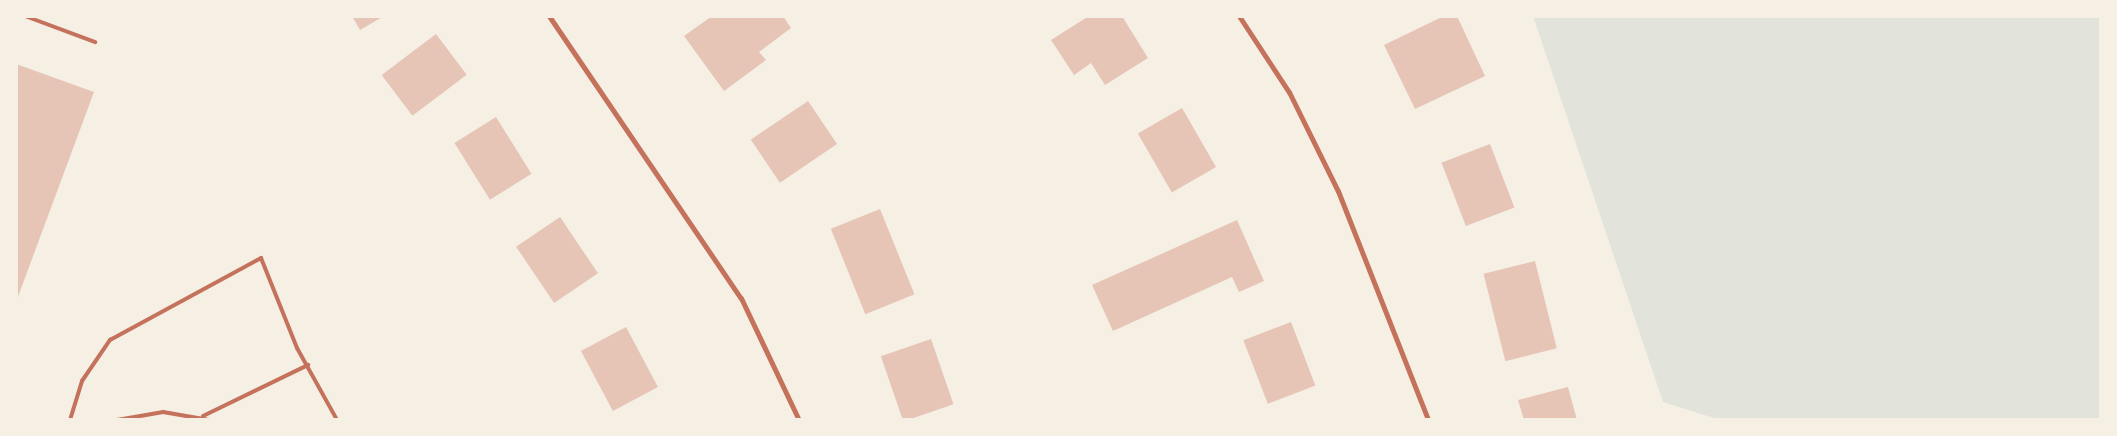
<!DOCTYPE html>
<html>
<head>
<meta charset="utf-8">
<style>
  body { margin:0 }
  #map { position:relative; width:2117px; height:436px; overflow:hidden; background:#f6efe4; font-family:Ubuntu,sans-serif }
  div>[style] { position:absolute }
  .green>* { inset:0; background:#e2e4dc }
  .building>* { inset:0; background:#e6c5b7; transform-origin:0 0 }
  .service>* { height:4px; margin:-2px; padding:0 2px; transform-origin:2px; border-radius:2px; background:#c5725c }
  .minor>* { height:5px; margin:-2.5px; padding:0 2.5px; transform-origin:2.5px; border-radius:2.5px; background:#c5725c }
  span { translate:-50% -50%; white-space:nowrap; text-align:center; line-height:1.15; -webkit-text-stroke:4px #f6efe4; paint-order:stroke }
  .frame { position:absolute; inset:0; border:18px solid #f6efe4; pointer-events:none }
</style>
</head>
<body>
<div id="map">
  <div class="green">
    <i style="clip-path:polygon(1533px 16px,2101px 16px,2101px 420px,1720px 420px,1663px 402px)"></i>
  </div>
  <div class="building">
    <i style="clip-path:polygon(352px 16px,384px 16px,360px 30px)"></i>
    <i style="clip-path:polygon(712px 16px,783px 16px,791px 28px,759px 52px,766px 60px,724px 91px,684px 36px)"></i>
    <i style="clip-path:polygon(1089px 16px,1122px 16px,1148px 58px,1105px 85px,1091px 63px,1074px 75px,1051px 40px)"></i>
    <i style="clip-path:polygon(1444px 16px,1457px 16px,1485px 76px,1415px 109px,1384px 45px)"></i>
    <i style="left:436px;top:34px;width:51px;height:68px;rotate:53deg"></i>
    <i style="clip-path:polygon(16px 64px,94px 92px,16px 302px)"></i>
    <i style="left:808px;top:101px;width:52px;height:69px;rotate:56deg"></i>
    <i style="left:1182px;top:108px;width:68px;height:51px;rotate:60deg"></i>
    <i style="left:496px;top:117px;width:67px;height:49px;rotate:58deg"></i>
    <i style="left:1490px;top:144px;width:68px;height:52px;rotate:69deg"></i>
    <i style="left:880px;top:209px;width:92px;height:53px;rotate:68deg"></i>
    <i style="left:560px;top:217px;width:68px;height:53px;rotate:56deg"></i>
    <i style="clip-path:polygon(1237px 220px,1264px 281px,1239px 292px,1232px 277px,1113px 331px,1092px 285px)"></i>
    <i style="left:1535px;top:261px;width:90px;height:53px;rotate:76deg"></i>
    <i style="left:1291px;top:322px;width:68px;height:51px;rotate:69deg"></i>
    <i style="left:626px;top:327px;width:68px;height:51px;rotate:62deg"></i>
    <i style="left:931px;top:339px;width:69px;height:53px;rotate:71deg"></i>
    <i style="clip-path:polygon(1568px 387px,1577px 420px,1524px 420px,1518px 400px)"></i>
  </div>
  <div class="service">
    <i style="left:25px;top:16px;width:75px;rotate:20.4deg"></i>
    <i style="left:203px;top:416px;width:117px;rotate:-25.9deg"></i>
    <i style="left:70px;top:420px;width:41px;rotate:-72.9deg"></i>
    <i style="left:82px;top:381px;width:50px;rotate:-55.7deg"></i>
    <i style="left:110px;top:340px;width:172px;rotate:-28.5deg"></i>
    <i style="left:261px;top:258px;width:97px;rotate:68.2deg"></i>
    <i style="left:297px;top:348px;width:82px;rotate:60.9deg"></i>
    <i style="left:117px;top:420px;width:47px;rotate:-9.9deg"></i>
    <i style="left:163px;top:412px;width:47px;rotate:9.9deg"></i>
  </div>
  <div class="minor">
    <i style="left:549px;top:16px;width:341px;rotate:55.8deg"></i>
    <i style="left:741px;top:298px;width:135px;rotate:64.6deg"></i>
    <i style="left:1239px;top:16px;width:91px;rotate:56.7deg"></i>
    <i style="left:1289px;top:92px;width:110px;rotate:63.7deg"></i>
    <i style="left:1338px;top:191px;width:246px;rotate:68.5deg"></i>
  </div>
  <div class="frame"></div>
</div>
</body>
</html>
